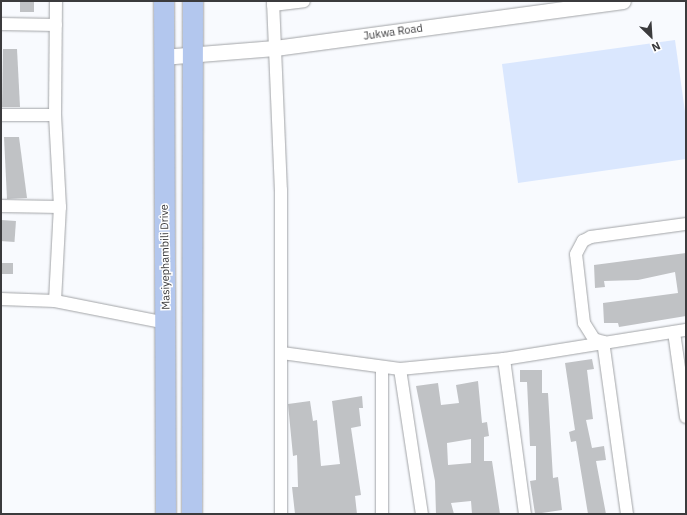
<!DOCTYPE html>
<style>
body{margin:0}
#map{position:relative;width:687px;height:515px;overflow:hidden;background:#f8fafe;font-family:"IBM Plex Sans",sans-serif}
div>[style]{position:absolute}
.green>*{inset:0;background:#dae7fe}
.building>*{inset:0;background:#c0c2c5;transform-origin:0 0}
.roads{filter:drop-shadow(0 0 1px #a2a4a7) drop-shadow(0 0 1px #a2a4a7)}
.minor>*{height:12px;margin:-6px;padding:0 6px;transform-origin:6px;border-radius:6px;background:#fff}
.tertiary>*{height:15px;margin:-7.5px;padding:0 7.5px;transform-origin:7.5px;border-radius:7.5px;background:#fff}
.primary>*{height:20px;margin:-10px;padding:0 10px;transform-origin:10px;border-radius:10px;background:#b3c7ee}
span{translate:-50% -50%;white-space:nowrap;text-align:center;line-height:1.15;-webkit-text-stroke:3px #fff;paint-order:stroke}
.street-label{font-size:11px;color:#3b3b3d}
.frame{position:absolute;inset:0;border:2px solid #3b3b3d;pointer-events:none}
.north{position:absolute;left:631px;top:16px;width:40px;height:40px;-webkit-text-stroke:3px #fff;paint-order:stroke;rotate:155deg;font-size:11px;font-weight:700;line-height:16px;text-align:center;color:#3b3b3d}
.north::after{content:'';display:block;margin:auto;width:14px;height:18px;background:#3b3b3d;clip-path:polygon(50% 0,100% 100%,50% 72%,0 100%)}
</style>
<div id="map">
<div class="green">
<i style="clip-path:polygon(675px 40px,686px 119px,686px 159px,518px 183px,502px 64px)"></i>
</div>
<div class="building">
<i style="left:20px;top:1px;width:14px;height:11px"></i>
<i style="clip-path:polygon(3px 49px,17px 49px,20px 107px,2px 107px)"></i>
<i style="clip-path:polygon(4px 137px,19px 137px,27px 198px,7px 199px)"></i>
<i style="left:1px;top:220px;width:15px;height:21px;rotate:4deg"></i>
<i style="clip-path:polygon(686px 253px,686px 316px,619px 327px,618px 323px,604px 323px,603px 303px,678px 293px,675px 272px,638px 280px,604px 281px,605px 287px,595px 288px,594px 265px)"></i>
<i style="left:1px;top:263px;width:12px;height:11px"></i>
<i style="clip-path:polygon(592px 359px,594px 369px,587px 370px,593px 419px,586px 420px,592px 448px,604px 446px,606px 460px,596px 461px,606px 514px,588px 514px,576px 441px,571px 442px,569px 432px,575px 430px,565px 363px)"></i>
<i style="clip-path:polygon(520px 370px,542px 370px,542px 393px,548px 393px,553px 478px,558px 477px,562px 510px,535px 514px,530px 481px,536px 480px,536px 446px,530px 446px,527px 382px,520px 382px)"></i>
<i style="clip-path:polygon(evenodd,478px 381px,482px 423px,487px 422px,489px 436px,484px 437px,484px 461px,492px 461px,500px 514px,472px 514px,471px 501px,451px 503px,454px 514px,436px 514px,435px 481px,416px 386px,438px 383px,441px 405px,459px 403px,456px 385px,478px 381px,471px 439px,471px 463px,448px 465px,447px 443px,471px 439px)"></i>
<i style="clip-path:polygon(362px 396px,363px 408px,359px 408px,361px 426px,351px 428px,361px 495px,355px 496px,357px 514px,295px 514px,292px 487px,298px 487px,297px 455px,293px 456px,288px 404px,310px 401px,313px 421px,317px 420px,321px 466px,340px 464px,332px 401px)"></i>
</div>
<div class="roads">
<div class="minor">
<i style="left:273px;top:1px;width:189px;rotate:87.6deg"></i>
<i style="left:281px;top:190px;width:324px;rotate:90deg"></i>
<i style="left:273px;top:5px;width:31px;rotate:-7deg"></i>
<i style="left:1px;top:24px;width:55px;rotate:1deg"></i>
<i style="left:1px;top:115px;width:54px"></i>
<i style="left:1px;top:206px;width:59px;rotate:1deg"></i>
<i style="left:1px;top:299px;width:54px;rotate:2.1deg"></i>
<i style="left:55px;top:301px;width:113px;rotate:11.2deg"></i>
<i style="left:55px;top:301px;width:94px;rotate:-87deg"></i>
<i style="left:60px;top:207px;width:92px;rotate:-93.1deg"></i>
<i style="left:55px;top:115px;width:114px;rotate:-89.5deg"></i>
<i style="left:674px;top:332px;width:86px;rotate:82deg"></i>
<i style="left:282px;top:353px;width:119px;rotate:7.7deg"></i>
<i style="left:400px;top:369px;width:104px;rotate:-5.5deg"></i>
<i style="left:504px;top:359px;width:184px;rotate:-9.1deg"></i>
<i style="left:504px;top:359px;width:156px;rotate:82.3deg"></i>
<i style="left:400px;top:369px;width:147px;rotate:81.4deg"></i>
<i style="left:382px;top:514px;width:145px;rotate:-90deg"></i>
<i style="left:627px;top:514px;width:174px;rotate:-97.9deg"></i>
<i style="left:603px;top:342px;width:9px;rotate:-162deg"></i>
<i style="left:594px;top:339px;width:19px;rotate:-122deg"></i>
<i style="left:584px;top:323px;width:69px;rotate:-96.6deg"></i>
<i style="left:576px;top:254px;width:15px;rotate:-62deg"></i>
<i style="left:583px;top:241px;width:9px;rotate:-27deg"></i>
<i style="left:591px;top:237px;width:96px;rotate:-7.8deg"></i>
</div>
<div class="tertiary">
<i style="left:162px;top:57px;width:113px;rotate:-4.6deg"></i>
<i style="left:275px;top:48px;width:351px;rotate:-7.7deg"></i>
</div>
<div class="primary">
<i style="left:164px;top:1px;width:513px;rotate:89.78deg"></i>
<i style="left:192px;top:514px;width:513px;rotate:-89.89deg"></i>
</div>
</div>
<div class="street-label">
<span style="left:393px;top:32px;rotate:-8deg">Jukwa Road</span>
<span style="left:165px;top:257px;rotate:-91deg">Masiyephambili Drive</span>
</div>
<div class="frame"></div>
<div class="north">N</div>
</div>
